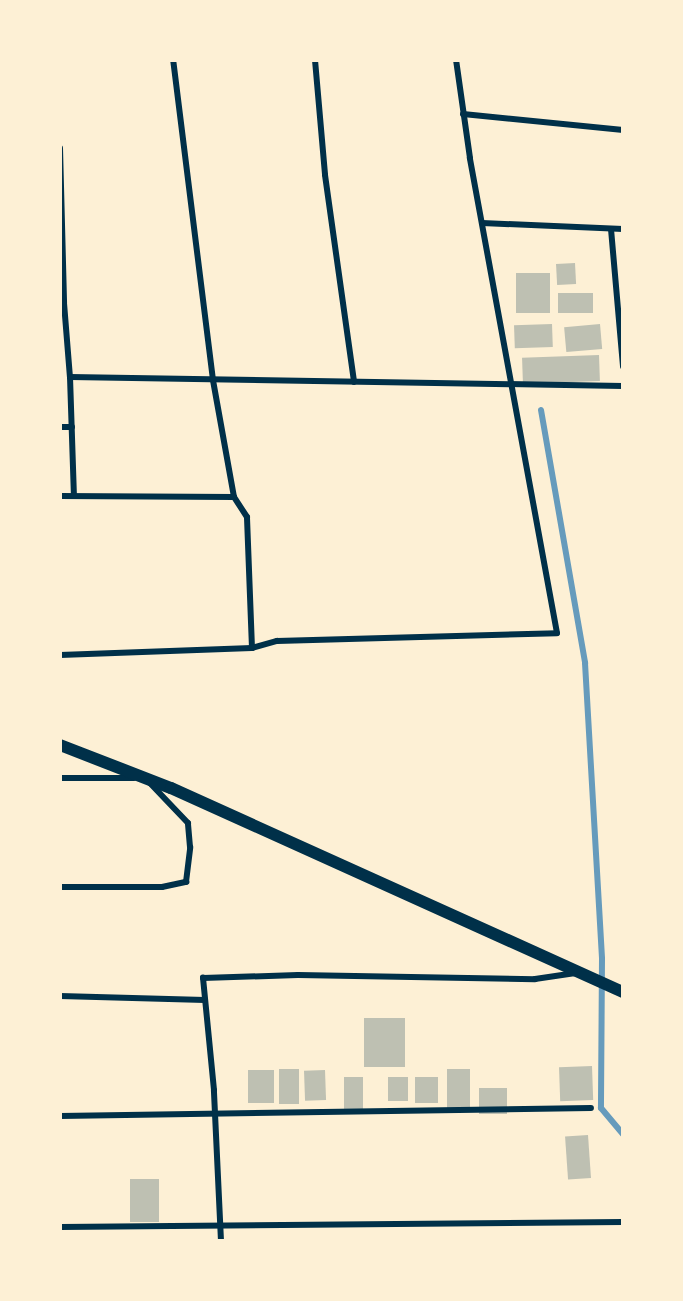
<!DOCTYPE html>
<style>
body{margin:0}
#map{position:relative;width:683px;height:1301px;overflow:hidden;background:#fdf0d5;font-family:"Sofia Sans Condensed",sans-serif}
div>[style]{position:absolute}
.stream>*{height:6px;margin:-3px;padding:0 3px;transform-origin:3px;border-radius:3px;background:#669bbc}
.building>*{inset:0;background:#bec0b2;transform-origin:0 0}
.minor>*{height:6px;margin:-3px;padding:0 3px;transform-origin:3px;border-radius:3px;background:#003049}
.secondary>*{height:12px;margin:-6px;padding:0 6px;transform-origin:6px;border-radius:6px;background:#003049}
span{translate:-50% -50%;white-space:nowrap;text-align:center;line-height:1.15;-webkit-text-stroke:4.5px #fdf0d5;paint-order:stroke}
.frame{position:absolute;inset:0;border:62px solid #fdf0d5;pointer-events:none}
</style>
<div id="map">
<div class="stream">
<i style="left:541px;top:410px;width:257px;rotate:80.1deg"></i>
<i style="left:585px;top:663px;width:296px;rotate:86.7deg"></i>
<i style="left:602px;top:959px;width:149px;rotate:90.4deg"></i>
<i style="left:601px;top:1108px;width:34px;rotate:50deg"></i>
</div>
<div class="building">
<i style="left:575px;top:263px;width:21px;height:19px;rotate:87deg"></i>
<i style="left:550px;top:273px;width:40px;height:34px;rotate:90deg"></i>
<i style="left:593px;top:293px;width:20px;height:35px;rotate:90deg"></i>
<i style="left:552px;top:324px;width:23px;height:38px;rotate:88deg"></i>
<i style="left:600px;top:324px;width:25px;height:36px;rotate:85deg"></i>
<i style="left:599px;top:355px;width:26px;height:77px;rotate:88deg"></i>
<i style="left:364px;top:1018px;width:41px;height:49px"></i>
<i style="left:592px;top:1066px;width:34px;height:33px;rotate:88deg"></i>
<i style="left:279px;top:1069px;width:20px;height:35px"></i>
<i style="left:447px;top:1069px;width:23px;height:39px"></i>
<i style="left:248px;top:1070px;width:26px;height:33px"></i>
<i style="left:325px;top:1070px;width:30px;height:21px;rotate:88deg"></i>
<i style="left:344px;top:1077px;width:19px;height:34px"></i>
<i style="left:388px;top:1077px;width:20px;height:24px"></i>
<i style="left:415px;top:1077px;width:23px;height:26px"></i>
<i style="left:479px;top:1088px;width:28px;height:26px"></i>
<i style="left:588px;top:1135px;width:43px;height:23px;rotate:86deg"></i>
<i style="left:130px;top:1179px;width:29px;height:43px"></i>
</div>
<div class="minor">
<i style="left:315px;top:60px;width:115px;rotate:85deg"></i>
<i style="left:325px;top:175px;width:209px;rotate:82deg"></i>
<i style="left:463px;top:114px;width:161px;rotate:5.7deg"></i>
<i style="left:60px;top:148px;width:155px;rotate:88.5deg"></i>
<i style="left:482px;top:223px;width:141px;rotate:2.4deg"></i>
<i style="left:611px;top:229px;width:138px;rotate:85deg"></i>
<i style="left:60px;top:303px;width:4px"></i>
<i style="left:64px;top:303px;width:74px;rotate:85.4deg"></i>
<i style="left:70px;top:377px;width:119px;rotate:88.1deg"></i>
<i style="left:70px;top:377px;width:553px;rotate:0.93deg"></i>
<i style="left:60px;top:427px;width:12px"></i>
<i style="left:60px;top:496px;width:174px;rotate:0.3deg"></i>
<i style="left:234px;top:497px;width:119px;rotate:-100.2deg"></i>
<i style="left:213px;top:380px;width:322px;rotate:-97.1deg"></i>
<i style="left:252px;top:648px;width:26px;rotate:-16deg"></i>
<i style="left:277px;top:641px;width:280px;rotate:-1.6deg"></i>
<i style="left:557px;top:633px;width:483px;rotate:-100.4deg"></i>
<i style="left:470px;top:158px;width:99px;rotate:-98.1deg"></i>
<i style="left:60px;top:655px;width:192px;rotate:-2.1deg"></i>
<i style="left:252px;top:648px;width:131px;rotate:-92.2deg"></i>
<i style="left:247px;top:517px;width:24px;rotate:-123deg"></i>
<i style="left:60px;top:778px;width:74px"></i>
<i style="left:60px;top:887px;width:102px"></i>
<i style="left:162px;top:887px;width:25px;rotate:-12deg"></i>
<i style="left:186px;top:882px;width:35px;rotate:-83deg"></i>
<i style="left:190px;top:847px;width:24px;rotate:-95deg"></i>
<i style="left:188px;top:823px;width:57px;rotate:-133.6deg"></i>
<i style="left:60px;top:996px;width:145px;rotate:1.6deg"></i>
<i style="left:60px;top:1116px;width:531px;rotate:-0.86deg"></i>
<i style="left:60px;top:1227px;width:563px;rotate:-0.51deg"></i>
<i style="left:221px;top:1241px;width:151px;rotate:-92.7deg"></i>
<i style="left:214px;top:1090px;width:113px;rotate:-95.6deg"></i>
<i style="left:203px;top:978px;width:95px;rotate:-1.8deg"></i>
<i style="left:298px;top:975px;width:237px;rotate:1deg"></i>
<i style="left:535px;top:979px;width:41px;rotate:-8.3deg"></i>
</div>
<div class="secondary">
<i style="left:60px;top:745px;width:119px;rotate:21.2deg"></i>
<i style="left:171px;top:788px;width:496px;rotate:24.3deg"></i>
</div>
<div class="frame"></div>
</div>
